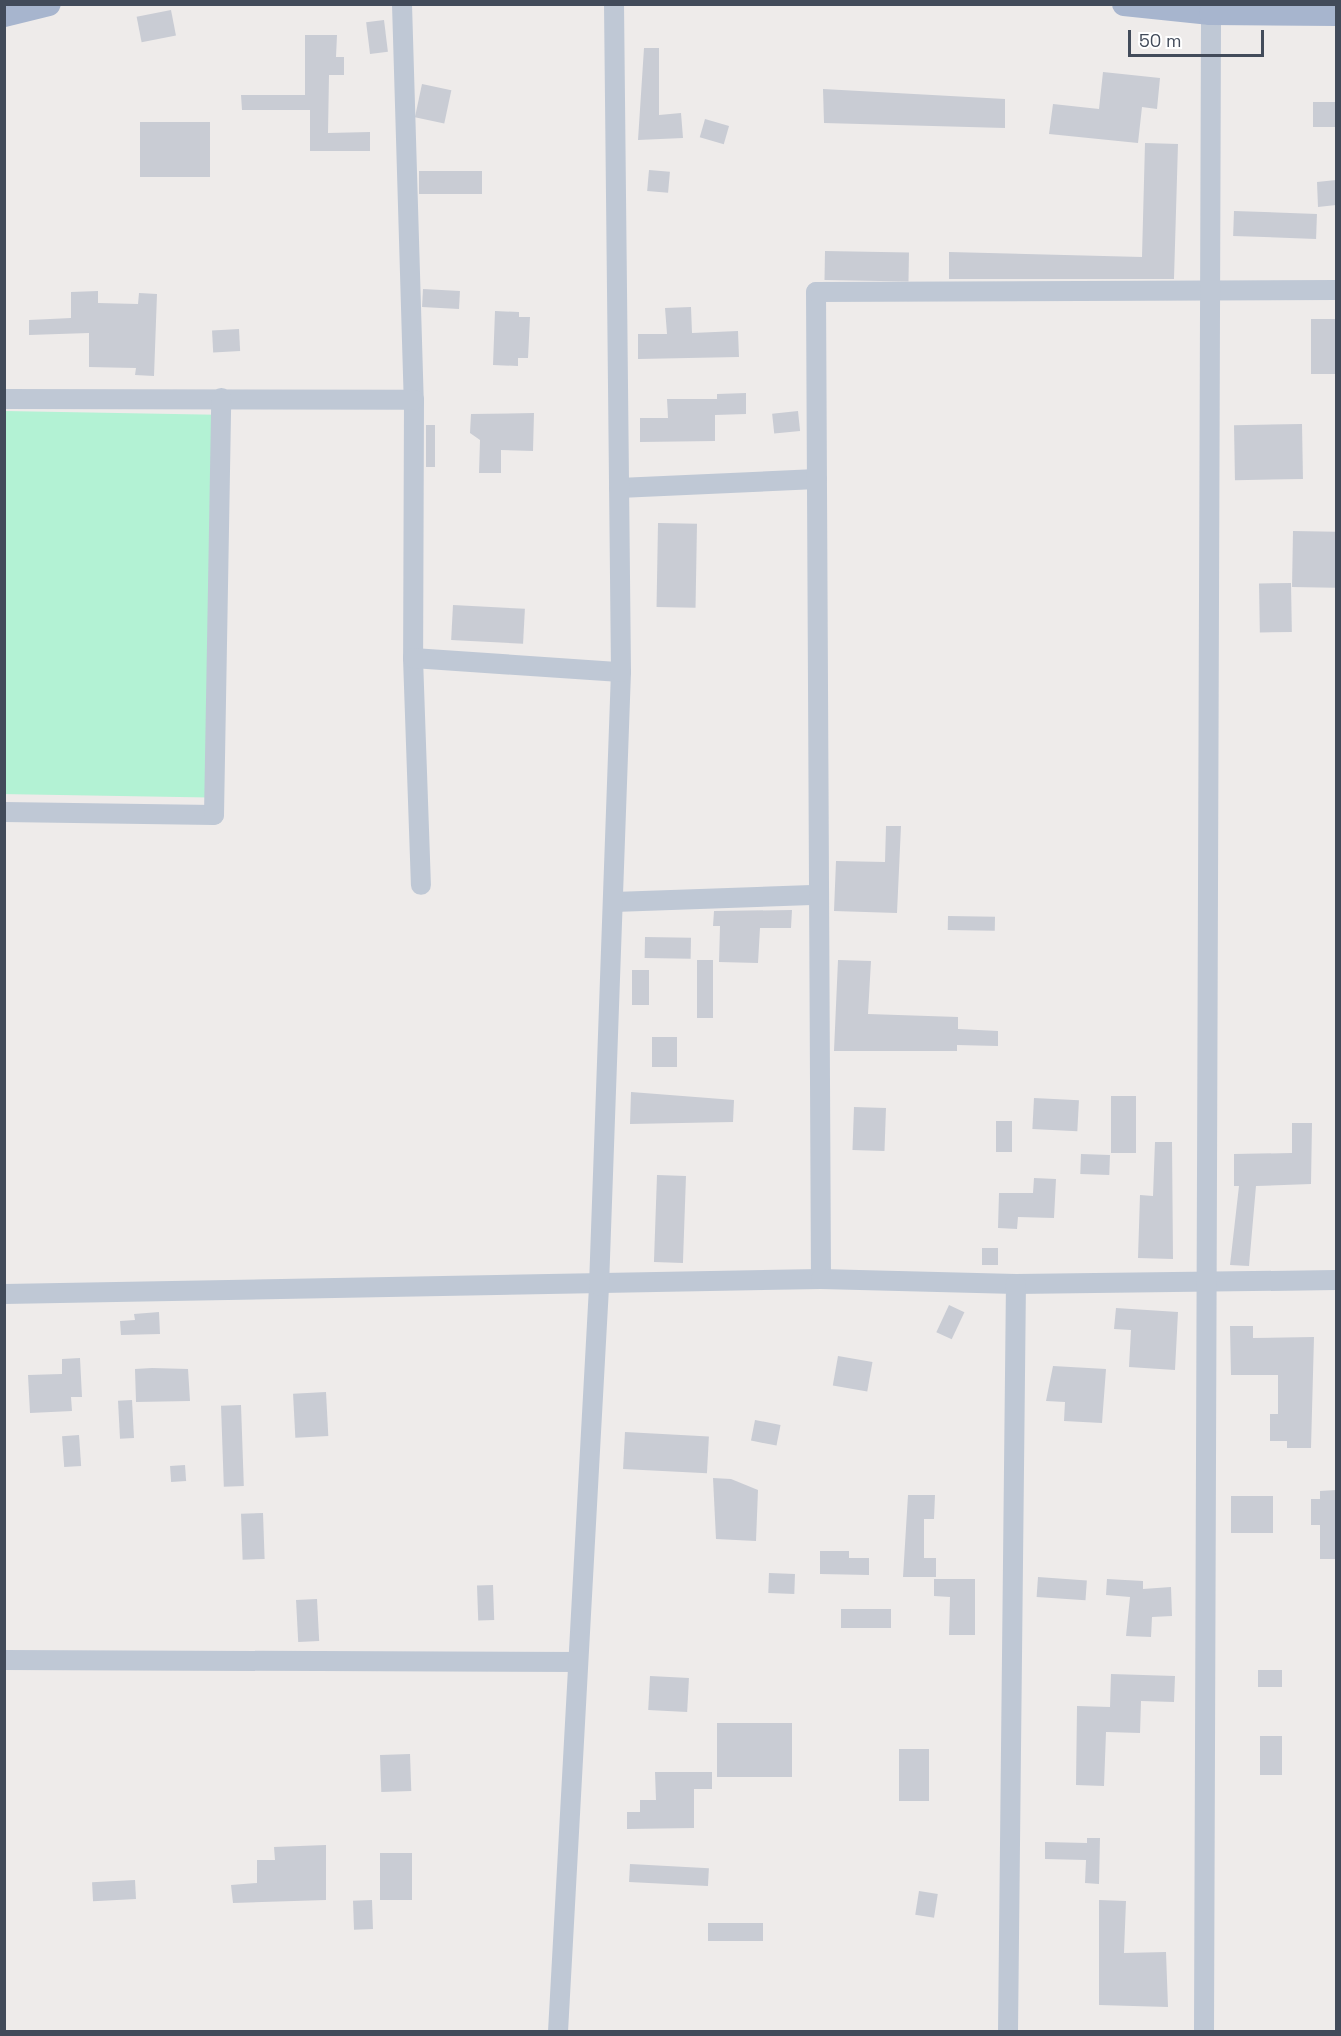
<!DOCTYPE html>
<style>
body{margin:0}
#map{position:relative;width:1341px;height:2036px;overflow:hidden;background:#eeebea;font-family:"Space Grotesk",sans-serif}
div>[style]{position:absolute}
.green>*{inset:0;background:#b3f2d4;transform-origin:0 0}
.building>*{inset:0;background:#c9ccd4;transform-origin:0 0}
.minor>*{height:20px;margin:-10px;padding:0 10px;transform-origin:10px;border-radius:10px;background:#bfc8d5}
.major>*{height:24px;margin:-12px;padding:0 12px;transform-origin:12px;border-radius:12px;background:#a7b5ce}
span{translate:-50% -50%;white-space:nowrap;text-align:center;line-height:1.15;-webkit-text-stroke:4.5px #fff;paint-order:stroke}
.frame{position:absolute;inset:0;border:6px solid #424b5a;pointer-events:none}
.scale{position:absolute;left:1128px;top:30px;width:136px;height:27px;box-sizing:border-box;border:3px solid #424b5a;border-top:0;padding-left:8px;font-size:18px;line-height:21px;white-space:nowrap;color:#424b5a;-webkit-text-stroke:4px #fff;paint-order:stroke}
</style>
<div id="map">
<div class="green">
<i style="left:5px;top:411px;width:211px;height:383px;rotate:1deg"></i>
</div>
<div class="building">
<i style="left:171px;top:10px;width:26px;height:35px;rotate:79deg"></i>
<i style="left:384px;top:20px;width:32px;height:18px;rotate:83deg"></i>
<i style="clip-path:polygon(305px 35px,337px 35px,336px 57px,344px 57px,344px 75px,329px 75px,328px 133px,370px 132px,370px 151px,310px 151px,310px 110px,242px 110px,241px 95px,305px 95px)"></i>
<i style="clip-path:polygon(644px 48px,659px 48px,659px 115px,681px 113px,683px 138px,638px 140px)"></i>
<i style="clip-path:polygon(1103px 72px,1160px 78px,1157px 109px,1142px 107px,1138px 143px,1049px 134px,1053px 104px,1099px 109px)"></i>
<i style="left:422px;top:84px;width:30px;height:34px;rotate:12deg"></i>
<i style="clip-path:polygon(823px 89px,1005px 99px,1005px 128px,824px 123px)"></i>
<i style="left:1336px;top:102px;width:25px;height:23px;rotate:90deg"></i>
<i style="left:705px;top:119px;width:25px;height:19px;rotate:16deg"></i>
<i style="left:140px;top:122px;width:70px;height:55px"></i>
<i style="clip-path:polygon(1145px 143px,1178px 144px,1174px 279px,949px 279px,949px 252px,1142px 257px)"></i>
<i style="left:649px;top:170px;width:21px;height:21px;rotate:5deg"></i>
<i style="left:419px;top:171px;width:63px;height:23px"></i>
<i style="clip-path:polygon(1336px 180px,1336px 205px,1318px 207px,1317px 182px)"></i>
<i style="left:1234px;top:211px;width:83px;height:25px;rotate:2deg"></i>
<i style="left:825px;top:251px;width:84px;height:29px;rotate:1deg"></i>
<i style="left:423px;top:289px;width:37px;height:18px;rotate:3deg"></i>
<i style="clip-path:polygon(98px 291px,98px 303px,138px 304px,139px 293px,157px 294px,154px 376px,135px 375px,136px 368px,89px 367px,89px 333px,29px 335px,29px 320px,71px 318px,71px 292px)"></i>
<i style="clip-path:polygon(691px 307px,692px 333px,738px 331px,739px 357px,638px 359px,638px 334px,667px 334px,665px 308px)"></i>
<i style="clip-path:polygon(495px 311px,519px 312px,519px 317px,530px 317px,528px 358px,518px 358px,518px 366px,493px 365px)"></i>
<i style="left:1311px;top:319px;width:25px;height:55px"></i>
<i style="left:239px;top:329px;width:22px;height:27px;rotate:87deg"></i>
<i style="clip-path:polygon(746px 393px,746px 414px,715px 415px,715px 441px,640px 442px,640px 418px,668px 418px,667px 399px,717px 399px,717px 394px)"></i>
<i style="left:798px;top:411px;width:20px;height:26px;rotate:84deg"></i>
<i style="clip-path:polygon(534px 413px,533px 451px,501px 450px,501px 473px,479px 473px,480px 440px,470px 433px,471px 414px)"></i>
<i style="left:1302px;top:424px;width:55px;height:68px;rotate:89deg"></i>
<i style="left:426px;top:425px;width:9px;height:42px"></i>
<i style="left:658px;top:523px;width:39px;height:84px;rotate:1deg"></i>
<i style="left:1293px;top:531px;width:43px;height:56px;rotate:1deg"></i>
<i style="left:1291px;top:583px;width:49px;height:32px;rotate:89deg"></i>
<i style="left:453px;top:605px;width:72px;height:35px;rotate:3deg"></i>
<i style="clip-path:polygon(886px 826px,901px 826px,897px 913px,834px 911px,836px 861px,885px 862px)"></i>
<i style="clip-path:polygon(792px 910px,791px 928px,760px 928px,758px 963px,719px 962px,720px 926px,713px 926px,714px 911px)"></i>
<i style="left:948px;top:916px;width:47px;height:14px;rotate:1deg"></i>
<i style="left:645px;top:937px;width:46px;height:21px;rotate:1deg"></i>
<i style="left:697px;top:960px;width:16px;height:58px"></i>
<i style="clip-path:polygon(838px 960px,871px 961px,868px 1014px,958px 1017px,958px 1029px,998px 1031px,998px 1046px,957px 1045px,957px 1051px,834px 1051px)"></i>
<i style="left:632px;top:970px;width:17px;height:35px"></i>
<i style="left:652px;top:1037px;width:25px;height:30px"></i>
<i style="clip-path:polygon(631px 1092px,734px 1100px,733px 1122px,630px 1124px)"></i>
<i style="left:1111px;top:1096px;width:25px;height:57px"></i>
<i style="left:1034px;top:1098px;width:45px;height:31px;rotate:3deg"></i>
<i style="left:854px;top:1107px;width:32px;height:43px;rotate:2deg"></i>
<i style="left:996px;top:1121px;width:16px;height:31px"></i>
<i style="clip-path:polygon(1292px 1123px,1312px 1123px,1311px 1184px,1256px 1186px,1249px 1266px,1230px 1265px,1239px 1186px,1234px 1186px,1234px 1154px,1292px 1153px)"></i>
<i style="clip-path:polygon(1155px 1142px,1172px 1142px,1173px 1259px,1138px 1258px,1140px 1195px,1153px 1196px)"></i>
<i style="left:1081px;top:1154px;width:29px;height:20px;rotate:2deg"></i>
<i style="left:657px;top:1175px;width:29px;height:87px;rotate:2deg"></i>
<i style="clip-path:polygon(1034px 1178px,1056px 1179px,1054px 1218px,1018px 1217px,1017px 1229px,998px 1228px,999px 1193px,1033px 1193px)"></i>
<i style="left:982px;top:1248px;width:16px;height:17px"></i>
<i style="left:949px;top:1305px;width:17px;height:30px;rotate:25deg"></i>
<i style="clip-path:polygon(1116px 1308px,1178px 1312px,1175px 1370px,1129px 1367px,1131px 1330px,1114px 1329px)"></i>
<i style="clip-path:polygon(159px 1312px,160px 1334px,121px 1335px,120px 1321px,135px 1320px,134px 1314px)"></i>
<i style="clip-path:polygon(1230px 1326px,1253px 1326px,1253px 1338px,1314px 1337px,1311px 1448px,1287px 1448px,1287px 1441px,1270px 1441px,1270px 1414px,1278px 1414px,1278px 1375px,1231px 1375px)"></i>
<i style="left:838px;top:1356px;width:35px;height:30px;rotate:10deg"></i>
<i style="clip-path:polygon(80px 1358px,82px 1397px,71px 1397px,72px 1411px,30px 1413px,28px 1375px,62px 1374px,62px 1359px)"></i>
<i style="clip-path:polygon(1053px 1366px,1106px 1369px,1102px 1423px,1064px 1421px,1065px 1402px,1046px 1401px)"></i>
<i style="clip-path:polygon(152px 1368px,188px 1369px,190px 1401px,136px 1402px,135px 1369px)"></i>
<i style="left:326px;top:1392px;width:44px;height:33px;rotate:87deg"></i>
<i style="left:132px;top:1400px;width:38px;height:14px;rotate:87deg"></i>
<i style="left:241px;top:1405px;width:81px;height:20px;rotate:88deg"></i>
<i style="left:755px;top:1420px;width:26px;height:21px;rotate:11deg"></i>
<i style="left:625px;top:1432px;width:84px;height:37px;rotate:3deg"></i>
<i style="left:79px;top:1435px;width:31px;height:17px;rotate:86deg"></i>
<i style="left:185px;top:1465px;width:16px;height:15px;rotate:86deg"></i>
<i style="clip-path:polygon(713px 1478px,731px 1479px,758px 1490px,756px 1541px,716px 1539px)"></i>
<i style="clip-path:polygon(1336px 1490px,1336px 1559px,1320px 1559px,1320px 1525px,1311px 1525px,1311px 1499px,1320px 1499px,1320px 1491px)"></i>
<i style="clip-path:polygon(908px 1495px,935px 1495px,934px 1519px,924px 1519px,924px 1558px,936px 1558px,936px 1577px,903px 1577px)"></i>
<i style="left:1273px;top:1496px;width:37px;height:42px;rotate:90deg"></i>
<i style="left:263px;top:1513px;width:46px;height:22px;rotate:88deg"></i>
<i style="clip-path:polygon(820px 1551px,849px 1551px,849px 1558px,869px 1558px,869px 1575px,820px 1574px)"></i>
<i style="left:769px;top:1573px;width:26px;height:20px;rotate:2deg"></i>
<i style="left:1038px;top:1577px;width:49px;height:20px;rotate:4deg"></i>
<i style="clip-path:polygon(934px 1579px,975px 1579px,975px 1635px,949px 1635px,950px 1597px,934px 1596px)"></i>
<i style="clip-path:polygon(1107px 1579px,1143px 1581px,1143px 1589px,1171px 1587px,1172px 1616px,1152px 1617px,1151px 1637px,1126px 1636px,1130px 1597px,1106px 1595px)"></i>
<i style="left:493px;top:1585px;width:35px;height:16px;rotate:88deg"></i>
<i style="left:317px;top:1599px;width:42px;height:21px;rotate:87deg"></i>
<i style="left:891px;top:1609px;width:19px;height:50px;rotate:90deg"></i>
<i style="left:1258px;top:1670px;width:24px;height:17px"></i>
<i style="clip-path:polygon(1111px 1674px,1175px 1676px,1174px 1702px,1141px 1701px,1140px 1733px,1106px 1732px,1104px 1786px,1076px 1785px,1077px 1706px,1110px 1707px)"></i>
<i style="left:650px;top:1676px;width:39px;height:34px;rotate:3deg"></i>
<i style="left:792px;top:1723px;width:54px;height:75px;rotate:90deg"></i>
<i style="left:1260px;top:1736px;width:22px;height:39px"></i>
<i style="left:899px;top:1749px;width:30px;height:52px"></i>
<i style="left:410px;top:1754px;width:37px;height:30px;rotate:88deg"></i>
<i style="clip-path:polygon(655px 1772px,712px 1772px,712px 1789px,694px 1789px,694px 1828px,627px 1829px,627px 1812px,640px 1812px,640px 1800px,656px 1800px)"></i>
<i style="clip-path:polygon(1087px 1838px,1100px 1838px,1099px 1884px,1085px 1883px,1086px 1860px,1045px 1859px,1045px 1842px,1087px 1843px)"></i>
<i style="clip-path:polygon(326px 1845px,326px 1900px,233px 1903px,231px 1885px,257px 1883px,257px 1860px,275px 1860px,274px 1847px)"></i>
<i style="left:380px;top:1853px;width:32px;height:47px"></i>
<i style="left:630px;top:1864px;width:79px;height:18px;rotate:3deg"></i>
<i style="left:135px;top:1880px;width:19px;height:43px;rotate:87deg"></i>
<i style="left:919px;top:1891px;width:19px;height:24px;rotate:9deg"></i>
<i style="left:372px;top:1900px;width:29px;height:19px;rotate:88deg"></i>
<i style="clip-path:polygon(1099px 1900px,1126px 1901px,1124px 1953px,1166px 1952px,1168px 2007px,1099px 2005px)"></i>
<i style="left:708px;top:1923px;width:55px;height:18px"></i>
</div>
<div class="minor">
<i style="left:402px;top:4px;width:396px;rotate:88.3deg"></i>
<i style="left:414px;top:400px;width:258px;rotate:90.2deg"></i>
<i style="left:413px;top:658px;width:227px;rotate:88deg"></i>
<i style="left:4px;top:399px;width:410px;rotate:0.1deg"></i>
<i style="left:619px;top:488px;width:198px;rotate:-2.6deg"></i>
<i style="left:413px;top:658px;width:208px;rotate:3.9deg"></i>
<i style="left:4px;top:812px;width:210px;rotate:0.8deg"></i>
<i style="left:214px;top:815px;width:417px;rotate:-89deg"></i>
<i style="left:614px;top:902px;width:205px;rotate:-2deg"></i>
<i style="left:821px;top:1279px;width:987px;rotate:-90.29deg"></i>
<i style="left:816px;top:292px;width:520px;rotate:-0.22deg"></i>
<i style="left:4px;top:1294px;width:817px;rotate:-1.05deg"></i>
<i style="left:821px;top:1279px;width:195px;rotate:1.5deg"></i>
<i style="left:1016px;top:1284px;width:320px;rotate:-0.7deg"></i>
<i style="left:4px;top:1660px;width:574px;rotate:0.2deg"></i>
<i style="left:558px;top:2032px;width:747px;rotate:-86.85deg"></i>
<i style="left:599px;top:1286px;width:614px;rotate:-87.95deg"></i>
<i style="left:621px;top:672px;width:668px;rotate:-90.6deg"></i>
<i style="left:1008px;top:2032px;width:748px;rotate:-89.39deg"></i>
<i style="left:1204px;top:2032px;width:2028px;rotate:-89.8deg"></i>
</div>
<div class="major">
<i style="left:1124px;top:4px;width:87px;rotate:5.9deg"></i>
<i style="left:1211px;top:13px;width:125px;rotate:0.5deg"></i>
<i style="left:4px;top:15px;width:46px;rotate:-13.7deg"></i>
</div>
<div class="frame"></div>
<div class="scale">50 m</div>
</div>
